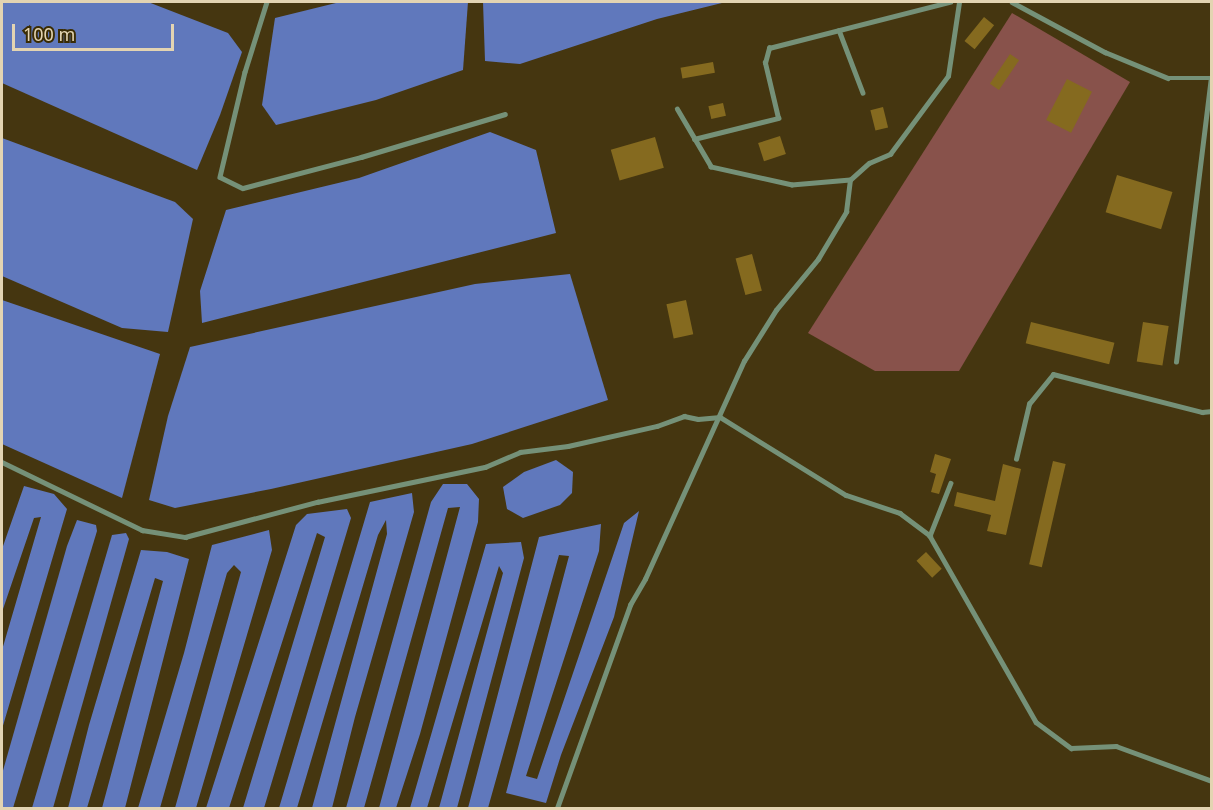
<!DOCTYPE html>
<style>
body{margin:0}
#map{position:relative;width:1213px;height:810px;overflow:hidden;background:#453610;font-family:"Noto Sans",sans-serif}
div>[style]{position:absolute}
.green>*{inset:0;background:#88524b}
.water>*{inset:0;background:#6078bc}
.building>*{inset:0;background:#856a1f;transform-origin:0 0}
.lane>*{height:4.5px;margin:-2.25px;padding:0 2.25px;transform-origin:2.25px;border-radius:2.25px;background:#759178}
span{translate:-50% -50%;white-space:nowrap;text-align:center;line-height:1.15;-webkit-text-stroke:4.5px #3a2c04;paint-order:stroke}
.frame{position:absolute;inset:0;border:3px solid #e3d4b2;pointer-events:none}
.scale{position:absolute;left:12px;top:24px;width:162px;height:27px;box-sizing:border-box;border:3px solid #e3d4b2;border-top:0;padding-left:8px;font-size:18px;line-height:21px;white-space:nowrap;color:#e3d4b2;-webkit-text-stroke:4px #3a2c04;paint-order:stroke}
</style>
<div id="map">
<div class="green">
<i style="clip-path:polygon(1012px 13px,1130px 82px,959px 371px,875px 371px,808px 333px)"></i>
</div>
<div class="water">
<i style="clip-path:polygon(2px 2px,148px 2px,228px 33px,242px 52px,220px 115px,197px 170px,2px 83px)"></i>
<i style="clip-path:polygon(340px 2px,468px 2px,463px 70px,376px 100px,276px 125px,262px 105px,275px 18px)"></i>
<i style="clip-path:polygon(483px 2px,726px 2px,657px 19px,520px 64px,485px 61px)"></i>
<i style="clip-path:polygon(490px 132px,536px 150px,556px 233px,202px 323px,200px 291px,226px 210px,359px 178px)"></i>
<i style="clip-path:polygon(2px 138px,175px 202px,193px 219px,168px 332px,122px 328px,2px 276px)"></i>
<i style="clip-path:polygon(570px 274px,608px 400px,472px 444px,271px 489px,175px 508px,149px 500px,168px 416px,190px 347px,475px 284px)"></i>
<i style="clip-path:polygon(2px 300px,160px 354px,122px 498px,2px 444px)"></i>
<i style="clip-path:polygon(556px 460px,573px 472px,572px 493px,560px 505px,523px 518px,507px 509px,503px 487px,524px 472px)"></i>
<i style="clip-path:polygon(443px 484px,467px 484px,479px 499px,478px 522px,420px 734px,396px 808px,379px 808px,460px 507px,448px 508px,364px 808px,346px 808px,431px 502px)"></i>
<i style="clip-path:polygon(24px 486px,54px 494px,67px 509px,2px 729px,2px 650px,41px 517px,34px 518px,2px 612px,2px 549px)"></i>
<i style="clip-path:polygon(412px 493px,414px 512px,355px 717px,332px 808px,312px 808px,387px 534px,386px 520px,378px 535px,297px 808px,279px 808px,370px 502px)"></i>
<i style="clip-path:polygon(347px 509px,351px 518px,264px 808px,243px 808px,325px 537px,317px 533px,229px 808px,206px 808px,296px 525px,307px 514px)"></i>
<i style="clip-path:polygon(639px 511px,614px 617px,561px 755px,546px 803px,506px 793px,569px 556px,559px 555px,488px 808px,468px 808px,539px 537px,601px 524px,599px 551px,526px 776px,537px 779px,624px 523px)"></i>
<i style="clip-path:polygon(77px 520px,96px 525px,97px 531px,13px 808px,2px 808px,2px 774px,67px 546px)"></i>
<i style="clip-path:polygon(269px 530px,272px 550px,196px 808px,175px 808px,241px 572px,234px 565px,227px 573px,160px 808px,138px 808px,184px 653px,212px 545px)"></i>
<i style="clip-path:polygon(126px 533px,129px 539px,53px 808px,32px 808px,112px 535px)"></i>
<i style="clip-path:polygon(521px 542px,524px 558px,457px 808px,439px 808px,503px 573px,499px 566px,427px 808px,410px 808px,486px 544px)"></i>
<i style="clip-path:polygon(141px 550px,167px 552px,189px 559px,125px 808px,102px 808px,163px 581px,155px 578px,87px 808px,68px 808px,89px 725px)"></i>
</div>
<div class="building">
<i style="left:984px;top:17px;width:13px;height:31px;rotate:39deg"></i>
<i style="left:1010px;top:54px;width:11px;height:36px;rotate:34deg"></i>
<i style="left:713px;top:62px;width:11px;height:33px;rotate:80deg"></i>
<i style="left:1067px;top:79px;width:28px;height:46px;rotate:27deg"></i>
<i style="left:723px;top:103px;width:13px;height:15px;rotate:77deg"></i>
<i style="left:883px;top:107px;width:21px;height:13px;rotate:76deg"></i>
<i style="left:780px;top:136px;width:19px;height:23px;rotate:72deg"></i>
<i style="left:655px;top:137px;width:32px;height:46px;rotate:74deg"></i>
<i style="left:1117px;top:175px;width:58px;height:39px;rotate:17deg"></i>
<i style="left:752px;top:254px;width:38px;height:17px;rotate:75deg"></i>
<i style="left:686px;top:300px;width:35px;height:20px;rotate:78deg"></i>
<i style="left:1031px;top:322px;width:86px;height:22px;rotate:14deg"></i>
<i style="left:1143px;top:322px;width:26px;height:40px;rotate:9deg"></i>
<i style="clip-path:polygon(935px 454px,951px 459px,939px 494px,931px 492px,936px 474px,930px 472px)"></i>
<i style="left:1053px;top:461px;width:13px;height:106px;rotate:13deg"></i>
<i style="clip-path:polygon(1003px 464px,1021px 469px,1006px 535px,987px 531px,991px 515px,954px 506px,957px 492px,995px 501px)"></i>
<i style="left:926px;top:552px;width:23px;height:13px;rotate:47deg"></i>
</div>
<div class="lane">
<i style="left:267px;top:2px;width:73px;rotate:107.4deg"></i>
<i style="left:245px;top:72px;width:108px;rotate:103.4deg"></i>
<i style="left:220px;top:177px;width:25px;rotate:26deg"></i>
<i style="left:243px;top:188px;width:122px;rotate:-14.7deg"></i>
<i style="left:361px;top:157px;width:150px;rotate:-16.6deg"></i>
<i style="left:1012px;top:2px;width:106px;rotate:28.3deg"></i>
<i style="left:1105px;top:52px;width:68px;rotate:22.4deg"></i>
<i style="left:1168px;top:78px;width:44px"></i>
<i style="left:839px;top:30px;width:67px;rotate:69.1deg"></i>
<i style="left:694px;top:139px;width:87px;rotate:-14deg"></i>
<i style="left:778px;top:118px;width:57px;rotate:-103.3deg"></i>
<i style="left:765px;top:63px;width:16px;rotate:-75deg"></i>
<i style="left:769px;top:48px;width:187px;rotate:-14.3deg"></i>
<i style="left:850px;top:180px;width:25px;rotate:-42deg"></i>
<i style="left:869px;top:163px;width:23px;rotate:-23deg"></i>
<i style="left:890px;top:154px;width:97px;rotate:-53.4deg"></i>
<i style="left:948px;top:76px;width:75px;rotate:-81.5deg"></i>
<i style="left:1176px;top:362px;width:286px;rotate:-83deg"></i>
<i style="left:1016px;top:459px;width:57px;rotate:-76.7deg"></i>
<i style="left:1029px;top:404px;width:38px;rotate:-51deg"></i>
<i style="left:1053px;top:374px;width:154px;rotate:14.3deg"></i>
<i style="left:1202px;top:412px;width:10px;rotate:-6deg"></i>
<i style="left:2px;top:462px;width:156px;rotate:25.9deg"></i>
<i style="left:142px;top:530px;width:44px;rotate:9.2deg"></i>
<i style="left:185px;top:537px;width:137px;rotate:-14.9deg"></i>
<i style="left:317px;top:502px;width:172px;rotate:-11.8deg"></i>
<i style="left:485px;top:467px;width:38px;rotate:-23deg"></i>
<i style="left:520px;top:452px;width:48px;rotate:-7.1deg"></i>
<i style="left:568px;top:446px;width:91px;rotate:-12.7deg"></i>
<i style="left:657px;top:426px;width:29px;rotate:-20deg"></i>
<i style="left:684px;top:416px;width:14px;rotate:12deg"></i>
<i style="left:698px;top:419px;width:22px;rotate:-5deg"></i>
<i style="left:720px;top:417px;width:148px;rotate:31.8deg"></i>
<i style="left:846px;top:495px;width:57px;rotate:18.4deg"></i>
<i style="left:900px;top:513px;width:38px;rotate:37deg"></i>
<i style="left:951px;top:483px;width:57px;rotate:111.6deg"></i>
<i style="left:930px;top:536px;width:214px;rotate:60.3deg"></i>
<i style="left:1036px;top:722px;width:44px;rotate:36.6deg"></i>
<i style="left:1071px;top:748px;width:45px;rotate:-2.5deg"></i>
<i style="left:1116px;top:746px;width:102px;rotate:20deg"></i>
<i style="left:557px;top:808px;width:216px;rotate:-70.2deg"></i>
<i style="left:630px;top:605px;width:30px;rotate:-60deg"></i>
<i style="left:645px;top:579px;width:239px;rotate:-65.6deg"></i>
<i style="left:744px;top:361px;width:60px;rotate:-57.9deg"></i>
<i style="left:776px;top:310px;width:66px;rotate:-50.5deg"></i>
<i style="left:818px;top:259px;width:55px;rotate:-59.2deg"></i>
<i style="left:846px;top:212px;width:32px;rotate:-83deg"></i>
<i style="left:850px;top:180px;width:58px;rotate:175.1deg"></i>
<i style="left:792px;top:185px;width:83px;rotate:-167.5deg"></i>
<i style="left:711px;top:167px;width:67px;rotate:-120.4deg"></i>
</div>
<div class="frame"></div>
<div class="scale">100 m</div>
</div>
